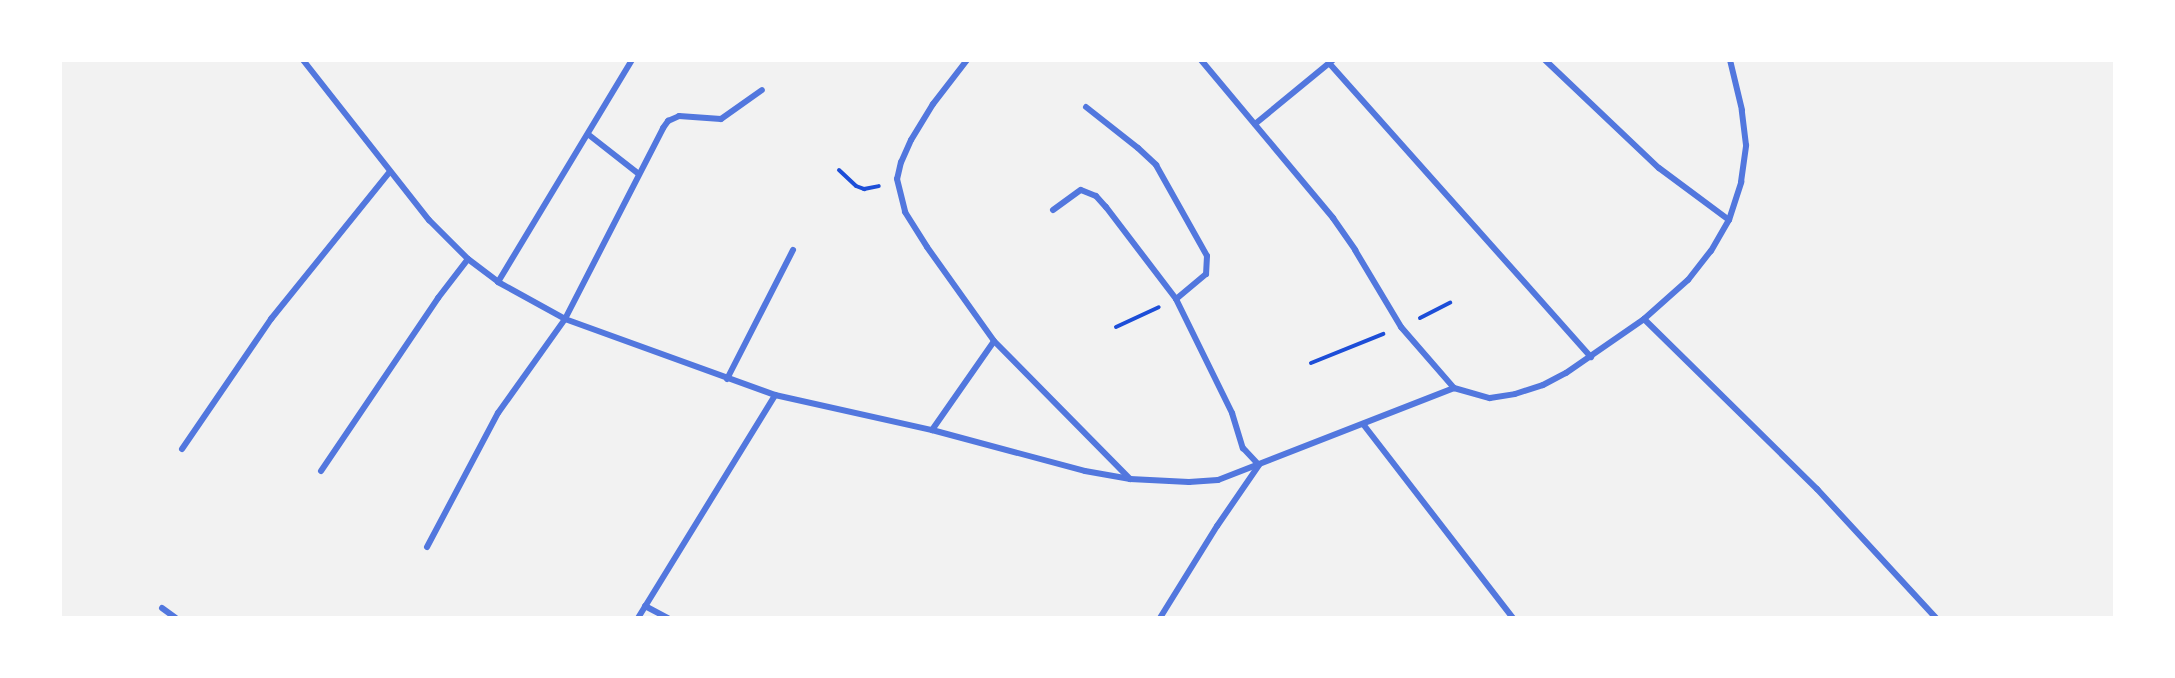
<!DOCTYPE html>
<style>
body{margin:0}
#map{position:relative;width:2175px;height:678px;overflow:hidden;background:#f2f2f2;font-family:"Fira Sans",sans-serif}
div>[style]{position:absolute}
.path>*{height:4px;margin:-2px;padding:0 2px;transform-origin:2px;border-radius:2px;background:#1d4ed8}
.minor>*{height:6px;margin:-3px;padding:0 3px;transform-origin:3px;border-radius:3px;background:#5277de}
span{translate:-50% -50%;white-space:nowrap;text-align:center;line-height:1.15;-webkit-text-stroke:6px #fff;paint-order:stroke}
.frame{position:absolute;inset:0;border:62px solid #fff;pointer-events:none}
</style>
<div id="map">
<div class="path">
<i style="left:839px;top:170px;width:23px;rotate:43deg"></i>
<i style="left:856px;top:186px;width:9px;rotate:21deg"></i>
<i style="left:864px;top:189px;width:15px;rotate:-11deg"></i>
<i style="left:1420px;top:318px;width:34px;rotate:-27deg"></i>
<i style="left:1116px;top:327px;width:47px;rotate:-24.9deg"></i>
<i style="left:1311px;top:363px;width:78px;rotate:-21.9deg"></i>
</div>
<div class="minor">
<i style="left:303px;top:60px;width:204px;rotate:51.8deg"></i>
<i style="left:429px;top:220px;width:55px;rotate:45deg"></i>
<i style="left:468px;top:259px;width:38px;rotate:37deg"></i>
<i style="left:498px;top:282px;width:77px;rotate:28.9deg"></i>
<i style="left:565px;top:319px;width:223px;rotate:19.9deg"></i>
<i style="left:775px;top:395px;width:161px;rotate:12.6deg"></i>
<i style="left:932px;top:430px;width:158px;rotate:15deg"></i>
<i style="left:1085px;top:471px;width:46px;rotate:10.1deg"></i>
<i style="left:1130px;top:479px;width:59px;rotate:2.9deg"></i>
<i style="left:1189px;top:482px;width:29px;rotate:-4deg"></i>
<i style="left:1218px;top:480px;width:253px;rotate:-21.3deg"></i>
<i style="left:967px;top:60px;width:56px;rotate:127.7deg"></i>
<i style="left:933px;top:104px;width:42px;rotate:121.4deg"></i>
<i style="left:911px;top:140px;width:24px;rotate:114deg"></i>
<i style="left:901px;top:162px;width:17px;rotate:103deg"></i>
<i style="left:897px;top:179px;width:34px;rotate:76deg"></i>
<i style="left:905px;top:212px;width:41px;rotate:57.8deg"></i>
<i style="left:927px;top:247px;width:115px;rotate:54.5deg"></i>
<i style="left:994px;top:341px;width:194px;rotate:45.4deg"></i>
<i style="left:1201px;top:60px;width:206px;rotate:50.1deg"></i>
<i style="left:1333px;top:218px;width:39px;rotate:55deg"></i>
<i style="left:1355px;top:250px;width:90px;rotate:59.1deg"></i>
<i style="left:1401px;top:327px;width:81px;rotate:49deg"></i>
<i style="left:1545px;top:60px;width:157px;rotate:43.5deg"></i>
<i style="left:1659px;top:168px;width:87px;rotate:36.6deg"></i>
<i style="left:1329px;top:63px;width:394px;rotate:48.3deg"></i>
<i style="left:1086px;top:107px;width:66px;rotate:38.3deg"></i>
<i style="left:1138px;top:148px;width:25px;rotate:43deg"></i>
<i style="left:1156px;top:165px;width:104px;rotate:60.7deg"></i>
<i style="left:1207px;top:256px;width:18px;rotate:93deg"></i>
<i style="left:1206px;top:274px;width:39px;rotate:140deg"></i>
<i style="left:1255px;top:124px;width:101px;rotate:-39.4deg"></i>
<i style="left:589px;top:135px;width:63px;rotate:38deg"></i>
<i style="left:1053px;top:210px;width:34px;rotate:-36deg"></i>
<i style="left:1081px;top:190px;width:16px;rotate:22deg"></i>
<i style="left:1096px;top:196px;width:15px;rotate:48deg"></i>
<i style="left:1106px;top:207px;width:116px;rotate:52.7deg"></i>
<i style="left:1176px;top:299px;width:127px;rotate:63.8deg"></i>
<i style="left:1232px;top:413px;width:37px;rotate:73deg"></i>
<i style="left:1243px;top:448px;width:23px;rotate:47deg"></i>
<i style="left:1259px;top:465px;width:74px;rotate:124.5deg"></i>
<i style="left:1217px;top:526px;width:108px;rotate:121.8deg"></i>
<i style="left:498px;top:282px;width:259px;rotate:-58.9deg"></i>
<i style="left:1644px;top:319px;width:243px;rotate:44.5deg"></i>
<i style="left:1817px;top:489px;width:176px;rotate:47.3deg"></i>
<i style="left:727px;top:379px;width:145px;rotate:-62.9deg"></i>
<i style="left:1454px;top:388px;width:37px;rotate:16deg"></i>
<i style="left:1490px;top:398px;width:25px;rotate:-9deg"></i>
<i style="left:1515px;top:394px;width:29px;rotate:-18deg"></i>
<i style="left:1543px;top:385px;width:26px;rotate:-28deg"></i>
<i style="left:1566px;top:373px;width:95px;rotate:-34.7deg"></i>
<i style="left:1644px;top:319px;width:59px;rotate:-41.6deg"></i>
<i style="left:1688px;top:280px;width:37px;rotate:-52deg"></i>
<i style="left:1711px;top:251px;width:36px;rotate:-60deg"></i>
<i style="left:1729px;top:220px;width:40px;rotate:-72deg"></i>
<i style="left:1741px;top:182px;width:37px;rotate:-82deg"></i>
<i style="left:1746px;top:145px;width:35px;rotate:-97deg"></i>
<i style="left:1742px;top:110px;width:51px;rotate:-103.5deg"></i>
<i style="left:1363px;top:424px;width:245px;rotate:52.3deg"></i>
<i style="left:932px;top:430px;width:108px;rotate:-55.1deg"></i>
<i style="left:182px;top:449px;width:158px;rotate:-55.6deg"></i>
<i style="left:271px;top:319px;width:188px;rotate:-51.1deg"></i>
<i style="left:321px;top:471px;width:209px;rotate:-55.9deg"></i>
<i style="left:438px;top:298px;width:49px;rotate:-52.4deg"></i>
<i style="left:427px;top:547px;width:152px;rotate:-62.1deg"></i>
<i style="left:498px;top:413px;width:115px;rotate:-54.5deg"></i>
<i style="left:565px;top:319px;width:215px;rotate:-62.8deg"></i>
<i style="left:663px;top:128px;width:9px;rotate:-54deg"></i>
<i style="left:668px;top:121px;width:12px;rotate:-24deg"></i>
<i style="left:679px;top:116px;width:42px;rotate:4.1deg"></i>
<i style="left:721px;top:119px;width:50px;rotate:-35.3deg"></i>
<i style="left:645px;top:606px;width:26px;rotate:28deg"></i>
<i style="left:162px;top:608px;width:17px;rotate:36deg"></i>
<i style="left:638px;top:618px;width:262px;rotate:-58.4deg"></i>
</div>
<div class="frame"></div>
</div>
